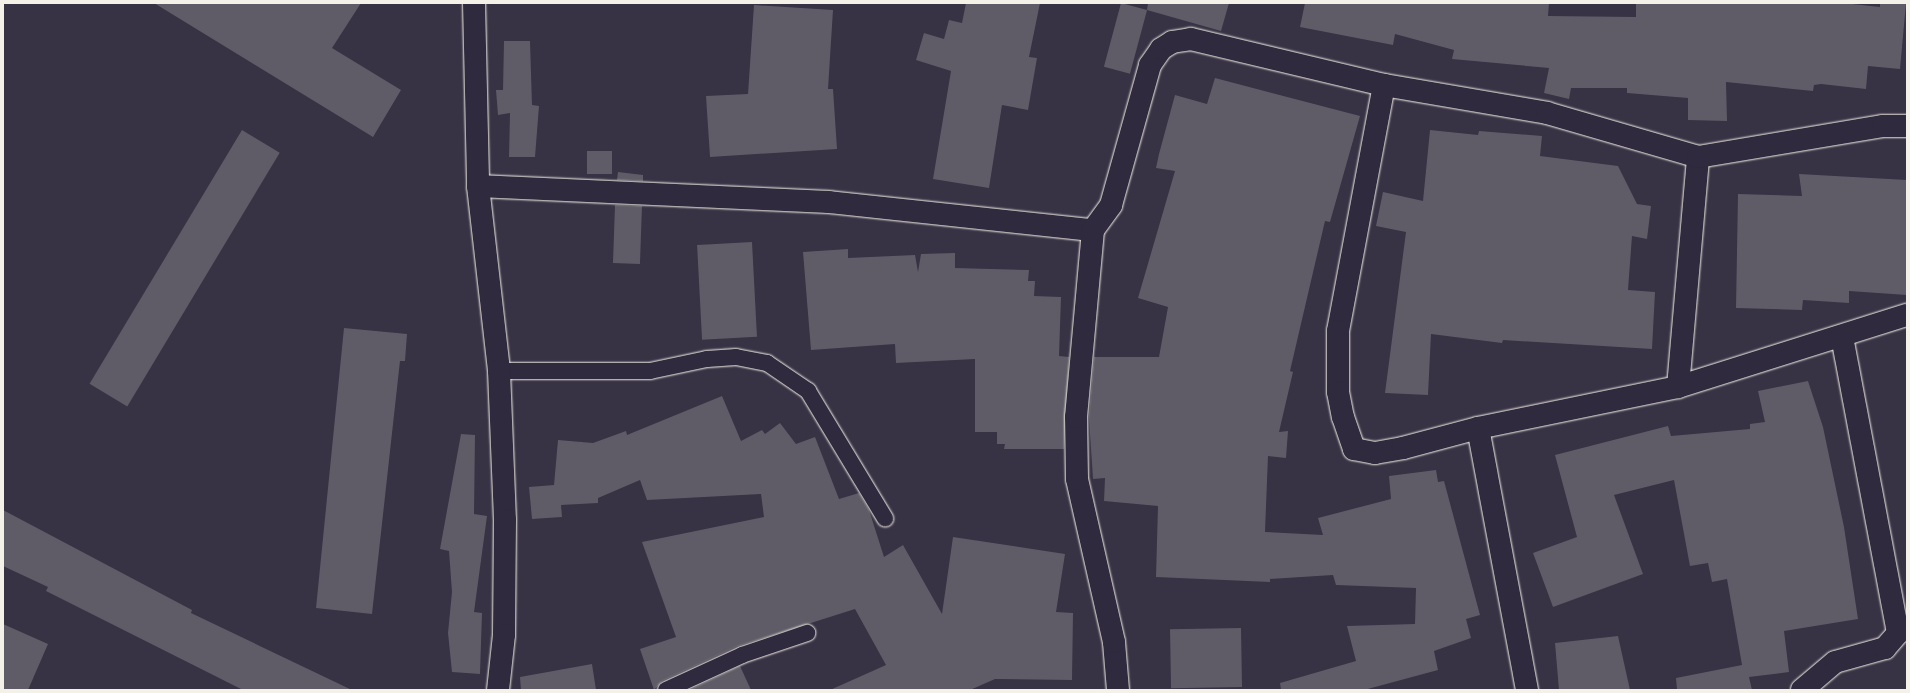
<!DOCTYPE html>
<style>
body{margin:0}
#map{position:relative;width:1910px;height:693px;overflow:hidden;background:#373244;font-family:Pangolin,sans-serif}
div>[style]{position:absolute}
.building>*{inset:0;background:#5f5c67;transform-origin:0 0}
.roads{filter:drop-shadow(0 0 1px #f4f1e8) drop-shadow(0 0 1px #f4f1e8)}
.service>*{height:16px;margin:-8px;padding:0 8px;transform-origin:8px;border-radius:8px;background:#2f2a3d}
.minor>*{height:22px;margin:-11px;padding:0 11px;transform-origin:11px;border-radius:11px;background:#2f2a3d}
span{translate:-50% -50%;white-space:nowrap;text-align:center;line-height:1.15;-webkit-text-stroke:3.5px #2f2a3d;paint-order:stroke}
.frame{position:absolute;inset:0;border:4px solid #f4f1e8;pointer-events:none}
</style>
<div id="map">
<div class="building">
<i style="clip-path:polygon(154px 3px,361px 3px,332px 48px,401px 90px,373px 137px)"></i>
<i style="clip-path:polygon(966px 3px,1040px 3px,1029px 57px,1037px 58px,1028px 110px,1002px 105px,989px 188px,933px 179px,951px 71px,916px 60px,924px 33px,944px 39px,949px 20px,962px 23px)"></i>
<i style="left:1121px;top:3px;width:27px;height:66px;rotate:15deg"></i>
<i style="clip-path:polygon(1148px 3px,1229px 3px,1221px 31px,1147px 10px)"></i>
<i style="clip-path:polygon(1305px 3px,1549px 3px,1548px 16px,1636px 17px,1636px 3px,1843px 3px,1880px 7px,1880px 3px,1906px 3px,1900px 69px,1868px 66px,1866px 89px,1821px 84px,1814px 85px,1813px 91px,1726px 82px,1727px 121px,1688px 120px,1688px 98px,1627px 93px,1627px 88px,1571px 88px,1569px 99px,1544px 93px,1549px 68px,1452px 59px,1454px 50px,1395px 34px,1393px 45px,1300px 27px)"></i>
<i style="clip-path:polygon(754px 5px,833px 10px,828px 89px,833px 89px,837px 149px,710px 157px,706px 96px,748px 94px)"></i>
<i style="clip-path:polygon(504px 41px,530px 41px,532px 105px,539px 106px,535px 157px,509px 157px,510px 113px,498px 115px,496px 90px,503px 90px)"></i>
<i style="clip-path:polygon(1215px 78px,1360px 116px,1330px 222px,1325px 221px,1290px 371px,1293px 372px,1279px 432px,1288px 431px,1286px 458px,1268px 456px,1265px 532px,1323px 535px,1318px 518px,1391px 499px,1389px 476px,1436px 470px,1438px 482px,1444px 481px,1480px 615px,1466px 619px,1471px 638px,1434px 651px,1438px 670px,1364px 690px,1281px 690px,1280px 683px,1356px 661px,1347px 626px,1415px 624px,1416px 588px,1336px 585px,1333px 575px,1270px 579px,1270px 582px,1156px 577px,1158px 506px,1104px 501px,1105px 478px,1093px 479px,1089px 417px,1094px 357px,1159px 357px,1168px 307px,1138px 298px,1175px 171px,1156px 168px,1159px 154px,1175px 95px,1207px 104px)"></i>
<i style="left:242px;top:130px;width:44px;height:296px;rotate:31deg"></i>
<i style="clip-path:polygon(1430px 130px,1478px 135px,1479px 131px,1542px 136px,1540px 156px,1618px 166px,1637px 204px,1651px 206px,1647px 239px,1632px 236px,1628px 290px,1655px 292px,1652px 349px,1503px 340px,1502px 343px,1431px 334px,1428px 395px,1385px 393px,1406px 232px,1376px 226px,1383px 192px,1423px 201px)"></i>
<i style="left:587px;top:151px;width:25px;height:23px"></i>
<i style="clip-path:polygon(618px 172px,643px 175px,643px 181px,617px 180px)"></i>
<i style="clip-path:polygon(1799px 174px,1907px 180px,1907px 295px,1849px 291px,1849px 303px,1803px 300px,1802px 310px,1736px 308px,1738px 194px,1802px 196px)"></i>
<i style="left:615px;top:205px;width:27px;height:58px;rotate:2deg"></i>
<i style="left:752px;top:242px;width:95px;height:55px;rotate:87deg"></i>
<i style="clip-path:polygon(848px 249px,848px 258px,915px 255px,918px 272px,921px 254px,955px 253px,955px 268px,1029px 270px,1028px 281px,1035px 281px,1034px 296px,1061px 297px,1059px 356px,1069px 357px,1064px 449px,1004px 449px,1005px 444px,997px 444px,997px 432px,975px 432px,975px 359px,896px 363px,895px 344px,811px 350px,803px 252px)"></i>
<i style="clip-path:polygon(344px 328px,407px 334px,405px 361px,400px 361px,372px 614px,316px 608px)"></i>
<i style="clip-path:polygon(1808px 381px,1823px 427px,1844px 527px,1858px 619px,1784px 631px,1789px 672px,1749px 677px,1752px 690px,1677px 690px,1676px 678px,1742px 665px,1727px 579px,1712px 582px,1708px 563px,1690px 566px,1674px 480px,1614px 495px,1643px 574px,1553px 607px,1533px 553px,1577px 537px,1555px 455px,1668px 426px,1671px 436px,1750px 429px,1750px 424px,1765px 422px,1758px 391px)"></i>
<i style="clip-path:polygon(722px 396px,741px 441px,762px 430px,765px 434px,780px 423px,796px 444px,815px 437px,839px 499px,859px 493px,869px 510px,884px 557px,903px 545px,942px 614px,953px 537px,1065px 554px,1056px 612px,1073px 613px,1072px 680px,995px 679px,970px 690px,830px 690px,886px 665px,855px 609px,738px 646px,662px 681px,654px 690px,640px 649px,676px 637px,642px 542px,764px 517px,761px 494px,647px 500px,640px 480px,598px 498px,598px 503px,561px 505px,562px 517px,532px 519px,529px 487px,554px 485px,558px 440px,593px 443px,626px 431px,627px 435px)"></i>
<i style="clip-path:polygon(461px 434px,475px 435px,474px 514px,487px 516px,474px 612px,482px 613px,480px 674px,452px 672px,448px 633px,452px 592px,449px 551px,440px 549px)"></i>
<i style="clip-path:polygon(3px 510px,192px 610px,191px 613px,352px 690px,243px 690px,46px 591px,48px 587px,3px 566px)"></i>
<i style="clip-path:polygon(3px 624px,48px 644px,28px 690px,3px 690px)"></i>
<i style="left:1241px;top:628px;width:59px;height:71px;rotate:89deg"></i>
<i style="clip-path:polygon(1618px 636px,1630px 690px,1559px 690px,1555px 643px)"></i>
<i style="clip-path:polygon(592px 664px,596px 690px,521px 690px,520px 677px)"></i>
<i style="clip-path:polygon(740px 666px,751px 690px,689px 690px)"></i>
</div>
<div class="roads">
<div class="service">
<i style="left:499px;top:371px;width:151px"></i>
<i style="left:650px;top:371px;width:58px;rotate:-11.9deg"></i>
<i style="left:707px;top:359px;width:29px;rotate:-4deg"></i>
<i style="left:736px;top:357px;width:32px;rotate:11deg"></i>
<i style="left:767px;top:363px;width:50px;rotate:34.3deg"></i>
<i style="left:808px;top:391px;width:149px;rotate:58.8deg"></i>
<i style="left:666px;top:690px;width:84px;rotate:-24.7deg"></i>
<i style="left:742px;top:655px;width:69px;rotate:-18.7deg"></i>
</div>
<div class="minor">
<i style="left:474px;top:3px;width:183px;rotate:88.7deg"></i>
<i style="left:478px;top:186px;width:186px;rotate:83.5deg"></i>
<i style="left:499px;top:371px;width:149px;rotate:87.7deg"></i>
<i style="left:505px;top:520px;width:115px;rotate:90.5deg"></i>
<i style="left:504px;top:635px;width:55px;rotate:96.2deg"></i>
<i style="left:1384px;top:85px;width:250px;rotate:100.6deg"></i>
<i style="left:1338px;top:331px;width:61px;rotate:90deg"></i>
<i style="left:1338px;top:392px;width:25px;rotate:79deg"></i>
<i style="left:1343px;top:417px;width:34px;rotate:71deg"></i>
<i style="left:1354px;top:449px;width:21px;rotate:11deg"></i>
<i style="left:1375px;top:453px;width:28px;rotate:-10deg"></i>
<i style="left:1403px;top:448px;width:78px;rotate:-14.9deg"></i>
<i style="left:1478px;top:428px;width:204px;rotate:-11.6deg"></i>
<i style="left:1678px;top:387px;width:240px;rotate:-17.5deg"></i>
<i style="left:478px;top:186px;width:351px;rotate:2.6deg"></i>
<i style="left:829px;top:202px;width:265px;rotate:6.1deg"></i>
<i style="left:1678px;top:387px;width:231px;rotate:-85deg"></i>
<i style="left:1478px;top:428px;width:267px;rotate:79.4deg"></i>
<i style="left:1118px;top:690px;width:48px;rotate:-94.8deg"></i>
<i style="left:1114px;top:642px;width:167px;rotate:-102.8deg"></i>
<i style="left:1077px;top:479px;width:62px;rotate:-90.9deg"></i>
<i style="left:1076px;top:417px;width:188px;rotate:-84.8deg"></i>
<i style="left:1093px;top:230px;width:31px;rotate:-54deg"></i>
<i style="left:1111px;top:205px;width:145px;rotate:-74.4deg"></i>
<i style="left:1150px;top:65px;width:19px;rotate:-55deg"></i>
<i style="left:1161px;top:49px;width:13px;rotate:-32deg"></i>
<i style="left:1172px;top:42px;width:19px;rotate:-9deg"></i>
<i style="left:1191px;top:39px;width:198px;rotate:13.4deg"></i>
<i style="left:1384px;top:85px;width:165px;rotate:9.7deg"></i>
<i style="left:1547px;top:113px;width:157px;rotate:16.2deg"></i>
<i style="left:1698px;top:157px;width:188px;rotate:-9.5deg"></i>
<i style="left:1883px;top:126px;width:24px"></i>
<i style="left:1802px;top:690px;width:43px;rotate:-40.3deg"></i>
<i style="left:1835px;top:662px;width:52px;rotate:-15.6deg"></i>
<i style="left:1885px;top:648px;width:20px;rotate:-49deg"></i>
<i style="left:1898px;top:633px;width:302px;rotate:-100.7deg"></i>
</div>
</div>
<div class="frame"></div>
</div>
